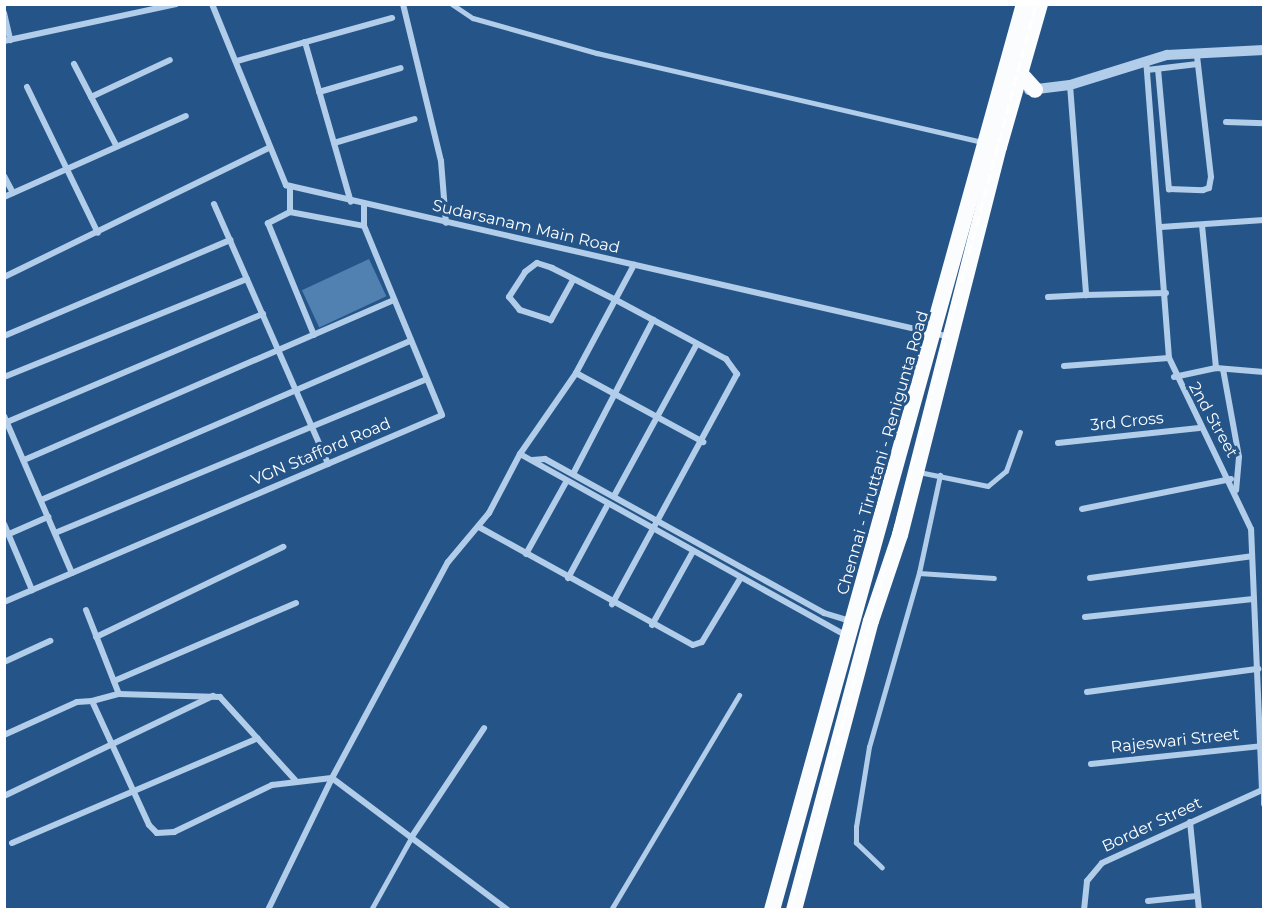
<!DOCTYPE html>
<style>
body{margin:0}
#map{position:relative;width:1268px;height:914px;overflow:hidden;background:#255588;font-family:Montserrat,sans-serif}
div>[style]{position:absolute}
.building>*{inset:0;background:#5181b1;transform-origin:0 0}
.service>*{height:4.5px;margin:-2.25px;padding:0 2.25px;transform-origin:2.25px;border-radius:2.25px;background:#b1cde9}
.minor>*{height:6px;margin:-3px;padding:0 3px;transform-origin:3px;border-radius:3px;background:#b1cde9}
.tertiary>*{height:10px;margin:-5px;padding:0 5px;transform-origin:5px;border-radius:5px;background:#b1cde9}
.trunk>*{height:16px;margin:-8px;padding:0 8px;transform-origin:8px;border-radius:8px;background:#fafcfe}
.rail>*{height:3px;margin-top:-1.5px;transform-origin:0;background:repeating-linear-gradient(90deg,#fff 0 10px,transparent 0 14.5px)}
span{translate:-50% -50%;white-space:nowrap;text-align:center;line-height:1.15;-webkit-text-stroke:6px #255588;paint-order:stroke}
.street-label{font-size:16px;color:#fff}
.frame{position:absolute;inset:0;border:6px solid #fff;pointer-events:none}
</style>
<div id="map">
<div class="building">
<i style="left:369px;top:259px;width:41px;height:74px;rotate:65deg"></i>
</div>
<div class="service">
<i style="left:452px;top:4px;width:25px;rotate:34deg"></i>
<i style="left:473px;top:18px;width:129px;rotate:15.8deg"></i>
<i style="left:597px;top:53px;width:394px;rotate:13deg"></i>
<i style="left:919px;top:472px;width:70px;rotate:11.5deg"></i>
<i style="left:988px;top:486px;width:23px;rotate:-40deg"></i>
<i style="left:1006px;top:471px;width:41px;rotate:-70.3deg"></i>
<i style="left:919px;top:573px;width:75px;rotate:3.8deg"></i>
<i style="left:882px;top:868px;width:36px;rotate:-136deg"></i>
<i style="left:856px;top:843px;width:16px;rotate:-90deg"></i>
<i style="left:856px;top:827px;width:81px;rotate:-80.8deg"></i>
<i style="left:869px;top:747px;width:181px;rotate:-74deg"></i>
<i style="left:919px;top:573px;width:100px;rotate:-77.9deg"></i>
<i style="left:371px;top:910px;width:82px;rotate:-60.9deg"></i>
<i style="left:611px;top:910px;width:250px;rotate:-59.2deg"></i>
</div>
<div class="minor">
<i style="left:212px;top:4px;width:196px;rotate:67.8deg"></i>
<i style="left:286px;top:185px;width:681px;rotate:12.89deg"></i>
<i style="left:403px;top:4px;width:162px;rotate:76.4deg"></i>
<i style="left:441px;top:161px;width:62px;rotate:85.4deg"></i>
<i style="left:4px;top:13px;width:28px;rotate:77deg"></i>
<i style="left:4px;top:41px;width:176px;rotate:-12.1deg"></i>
<i style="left:305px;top:42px;width:166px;rotate:74deg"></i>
<i style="left:237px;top:61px;width:161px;rotate:-15.5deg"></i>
<i style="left:74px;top:64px;width:91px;rotate:62.6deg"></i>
<i style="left:1158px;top:69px;width:121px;rotate:84.8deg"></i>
<i style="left:1169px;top:189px;width:34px;rotate:2deg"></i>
<i style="left:1203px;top:190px;width:6px;rotate:-18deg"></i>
<i style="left:1209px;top:188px;width:11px;rotate:-80deg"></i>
<i style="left:1211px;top:177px;width:122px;rotate:-96.6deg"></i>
<i style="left:1147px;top:70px;width:51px;rotate:-6.7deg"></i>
<i style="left:1070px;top:85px;width:211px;rotate:85.6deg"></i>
<i style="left:1086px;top:295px;width:80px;rotate:-1.4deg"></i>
<i style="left:27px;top:87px;width:162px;rotate:64.1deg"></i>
<i style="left:319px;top:92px;width:85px;rotate:-16.3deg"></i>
<i style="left:91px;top:97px;width:87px;rotate:-25.1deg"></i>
<i style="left:1226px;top:122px;width:38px;rotate:2deg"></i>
<i style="left:334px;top:143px;width:84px;rotate:-16.5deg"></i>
<i style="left:4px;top:176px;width:19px;rotate:62deg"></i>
<i style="left:290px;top:186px;width:26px;rotate:90deg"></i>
<i style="left:290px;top:212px;width:75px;rotate:10.7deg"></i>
<i style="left:4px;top:197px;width:199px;rotate:-24deg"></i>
<i style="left:214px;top:204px;width:284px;rotate:66.3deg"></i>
<i style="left:290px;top:212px;width:25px;rotate:153deg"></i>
<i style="left:268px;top:223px;width:121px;rotate:67.7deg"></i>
<i style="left:1202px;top:225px;width:144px;rotate:84.4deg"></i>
<i style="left:1161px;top:227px;width:103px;rotate:-3.9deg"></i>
<i style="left:4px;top:277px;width:295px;rotate:-26deg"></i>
<i style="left:573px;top:280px;width:46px;rotate:118.8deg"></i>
<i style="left:551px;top:320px;width:33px;rotate:-162deg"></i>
<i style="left:520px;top:310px;width:17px;rotate:-130deg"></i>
<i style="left:509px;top:297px;width:30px;rotate:-57deg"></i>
<i style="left:525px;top:272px;width:15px;rotate:-37deg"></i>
<i style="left:537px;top:263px;width:16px;rotate:18deg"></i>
<i style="left:552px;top:268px;width:72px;rotate:26.6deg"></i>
<i style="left:616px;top:300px;width:125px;rotate:28.2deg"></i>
<i style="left:726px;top:359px;width:19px;rotate:54deg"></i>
<i style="left:737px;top:374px;width:262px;rotate:118.5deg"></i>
<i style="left:1048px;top:297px;width:38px;rotate:-3deg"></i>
<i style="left:4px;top:336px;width:246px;rotate:-23deg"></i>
<i style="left:1064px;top:366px;width:105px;rotate:-4.4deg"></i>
<i style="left:1223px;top:369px;width:89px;rotate:79.7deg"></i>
<i style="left:1239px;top:457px;width:33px;rotate:95deg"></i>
<i style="left:576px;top:373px;width:145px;rotate:28.5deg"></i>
<i style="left:4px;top:377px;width:262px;rotate:-22deg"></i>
<i style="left:1174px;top:377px;width:43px;rotate:-12.1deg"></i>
<i style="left:1216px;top:368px;width:48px;rotate:4.8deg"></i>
<i style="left:4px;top:416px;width:171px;rotate:66.6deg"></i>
<i style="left:7px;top:422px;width:278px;rotate:-22.9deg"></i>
<i style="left:1058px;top:443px;width:142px;rotate:-6.1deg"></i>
<i style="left:520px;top:454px;width:374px;rotate:29.1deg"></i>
<i style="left:24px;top:460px;width:403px;rotate:-23.4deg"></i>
<i style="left:532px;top:460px;width:13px;rotate:-4deg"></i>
<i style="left:545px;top:459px;width:319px;rotate:28.9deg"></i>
<i style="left:824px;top:613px;width:27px;rotate:17deg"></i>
<i style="left:573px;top:474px;width:174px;rotate:-62.5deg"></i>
<i style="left:614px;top:496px;width:173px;rotate:-61.4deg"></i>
<i style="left:41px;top:500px;width:403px;rotate:-23.3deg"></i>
<i style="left:1082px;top:509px;width:152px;rotate:-11.4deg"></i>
<i style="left:4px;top:524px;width:72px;rotate:67deg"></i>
<i style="left:479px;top:527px;width:244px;rotate:28.9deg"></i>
<i style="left:693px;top:645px;width:9px;rotate:-18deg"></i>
<i style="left:702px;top:642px;width:74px;rotate:-58.9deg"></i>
<i style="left:55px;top:533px;width:402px;rotate:-22.5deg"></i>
<i style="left:9px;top:534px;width:43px;rotate:-23.6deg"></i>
<i style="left:526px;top:554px;width:82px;rotate:-60.9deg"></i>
<i style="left:568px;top:578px;width:82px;rotate:-61.6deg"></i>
<i style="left:1090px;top:578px;width:163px;rotate:-7.7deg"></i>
<i style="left:4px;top:602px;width:476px;rotate:-23.1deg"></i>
<i style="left:442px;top:415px;width:204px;rotate:-112.4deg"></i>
<i style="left:364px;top:226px;width:21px;rotate:-90deg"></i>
<i style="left:86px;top:610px;width:90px;rotate:68.6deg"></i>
<i style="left:1085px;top:617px;width:169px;rotate:-6.1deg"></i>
<i style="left:652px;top:625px;width:82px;rotate:-60.9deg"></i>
<i style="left:96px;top:637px;width:208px;rotate:-25.7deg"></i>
<i style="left:4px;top:662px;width:51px;rotate:-24.5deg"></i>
<i style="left:114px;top:681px;width:198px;rotate:-23.2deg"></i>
<i style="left:1087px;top:692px;width:173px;rotate:-7.7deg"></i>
<i style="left:92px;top:701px;width:28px;rotate:-15deg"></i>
<i style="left:119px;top:694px;width:101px;rotate:1.7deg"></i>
<i style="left:220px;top:697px;width:113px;rotate:47.9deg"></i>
<i style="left:4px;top:735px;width:80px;rotate:-24.3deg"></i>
<i style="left:77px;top:702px;width:15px;rotate:-4deg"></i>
<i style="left:92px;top:701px;width:136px;rotate:65.3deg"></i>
<i style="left:149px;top:825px;width:11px;rotate:45deg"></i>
<i style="left:157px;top:833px;width:17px;rotate:-3deg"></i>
<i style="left:174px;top:832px;width:109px;rotate:-25.6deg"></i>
<i style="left:272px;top:785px;width:60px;rotate:-6.7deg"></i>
<i style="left:332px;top:778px;width:245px;rotate:-61.8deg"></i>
<i style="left:448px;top:562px;width:64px;rotate:-50.1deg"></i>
<i style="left:489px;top:513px;width:67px;rotate:-62.3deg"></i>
<i style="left:520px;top:454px;width:98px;rotate:-55.3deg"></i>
<i style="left:576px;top:373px;width:123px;rotate:-61.8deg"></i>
<i style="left:1091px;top:764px;width:171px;rotate:-6deg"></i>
<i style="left:1264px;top:789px;width:15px;rotate:90deg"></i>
<i style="left:4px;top:796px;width:232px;rotate:-25.6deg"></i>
<i style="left:1190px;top:822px;width:88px;rotate:84.2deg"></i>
<i style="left:411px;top:838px;width:132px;rotate:-56.4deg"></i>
<i style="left:12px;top:843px;width:267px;rotate:-23.1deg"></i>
<i style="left:1148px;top:901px;width:49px;rotate:-5.8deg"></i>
<i style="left:268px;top:910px;width:147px;rotate:-64.1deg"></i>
<i style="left:332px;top:778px;width:220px;rotate:36.9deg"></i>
<i style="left:1084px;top:910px;width:29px;rotate:-84deg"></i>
<i style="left:1087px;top:881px;width:23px;rotate:-50deg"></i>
<i style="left:1102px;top:863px;width:176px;rotate:-24.5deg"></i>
<i style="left:1262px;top:790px;width:261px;rotate:-92.4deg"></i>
<i style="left:1251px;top:529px;width:190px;rotate:-115.6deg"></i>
<i style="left:1169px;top:358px;width:299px;rotate:-94.4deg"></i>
</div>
<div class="tertiary">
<i style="left:1029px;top:90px;width:41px;rotate:-7deg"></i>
<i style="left:1070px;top:85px;width:102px;rotate:-17.2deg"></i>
<i style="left:1167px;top:55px;width:97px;rotate:-3deg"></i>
</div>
<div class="trunk">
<i style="left:1019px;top:72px;width:24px;rotate:48deg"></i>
<i style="left:772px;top:910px;width:940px;rotate:-74.46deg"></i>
<i style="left:794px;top:910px;width:299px;rotate:-75.1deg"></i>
<i style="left:871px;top:621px;width:91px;rotate:-71.4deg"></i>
<i style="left:900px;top:535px;width:400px;rotate:-75.7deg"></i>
<i style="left:999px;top:147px;width:149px;rotate:-74deg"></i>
</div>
<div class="rail">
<i style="left:788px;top:910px;width:57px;rotate:-70.6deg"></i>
<i style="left:807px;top:856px;width:882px;rotate:-74.96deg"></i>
</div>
<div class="street-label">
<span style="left:526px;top:227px;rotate:13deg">Sudarsanam Main Road</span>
<span style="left:1213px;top:420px;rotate:61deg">2nd Street</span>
<span style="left:1127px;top:422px;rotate:-6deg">3rd Cross</span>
<span style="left:321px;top:452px;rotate:-23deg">VGN Stafford Road</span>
<span style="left:883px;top:453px;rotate:-74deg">Chennai - Tiruttani - Renigunta Road</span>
<span style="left:1175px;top:741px;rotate:-6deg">Rajeswari Street</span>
<span style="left:1152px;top:825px;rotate:-25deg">Border Street</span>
</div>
<div class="frame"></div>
</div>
